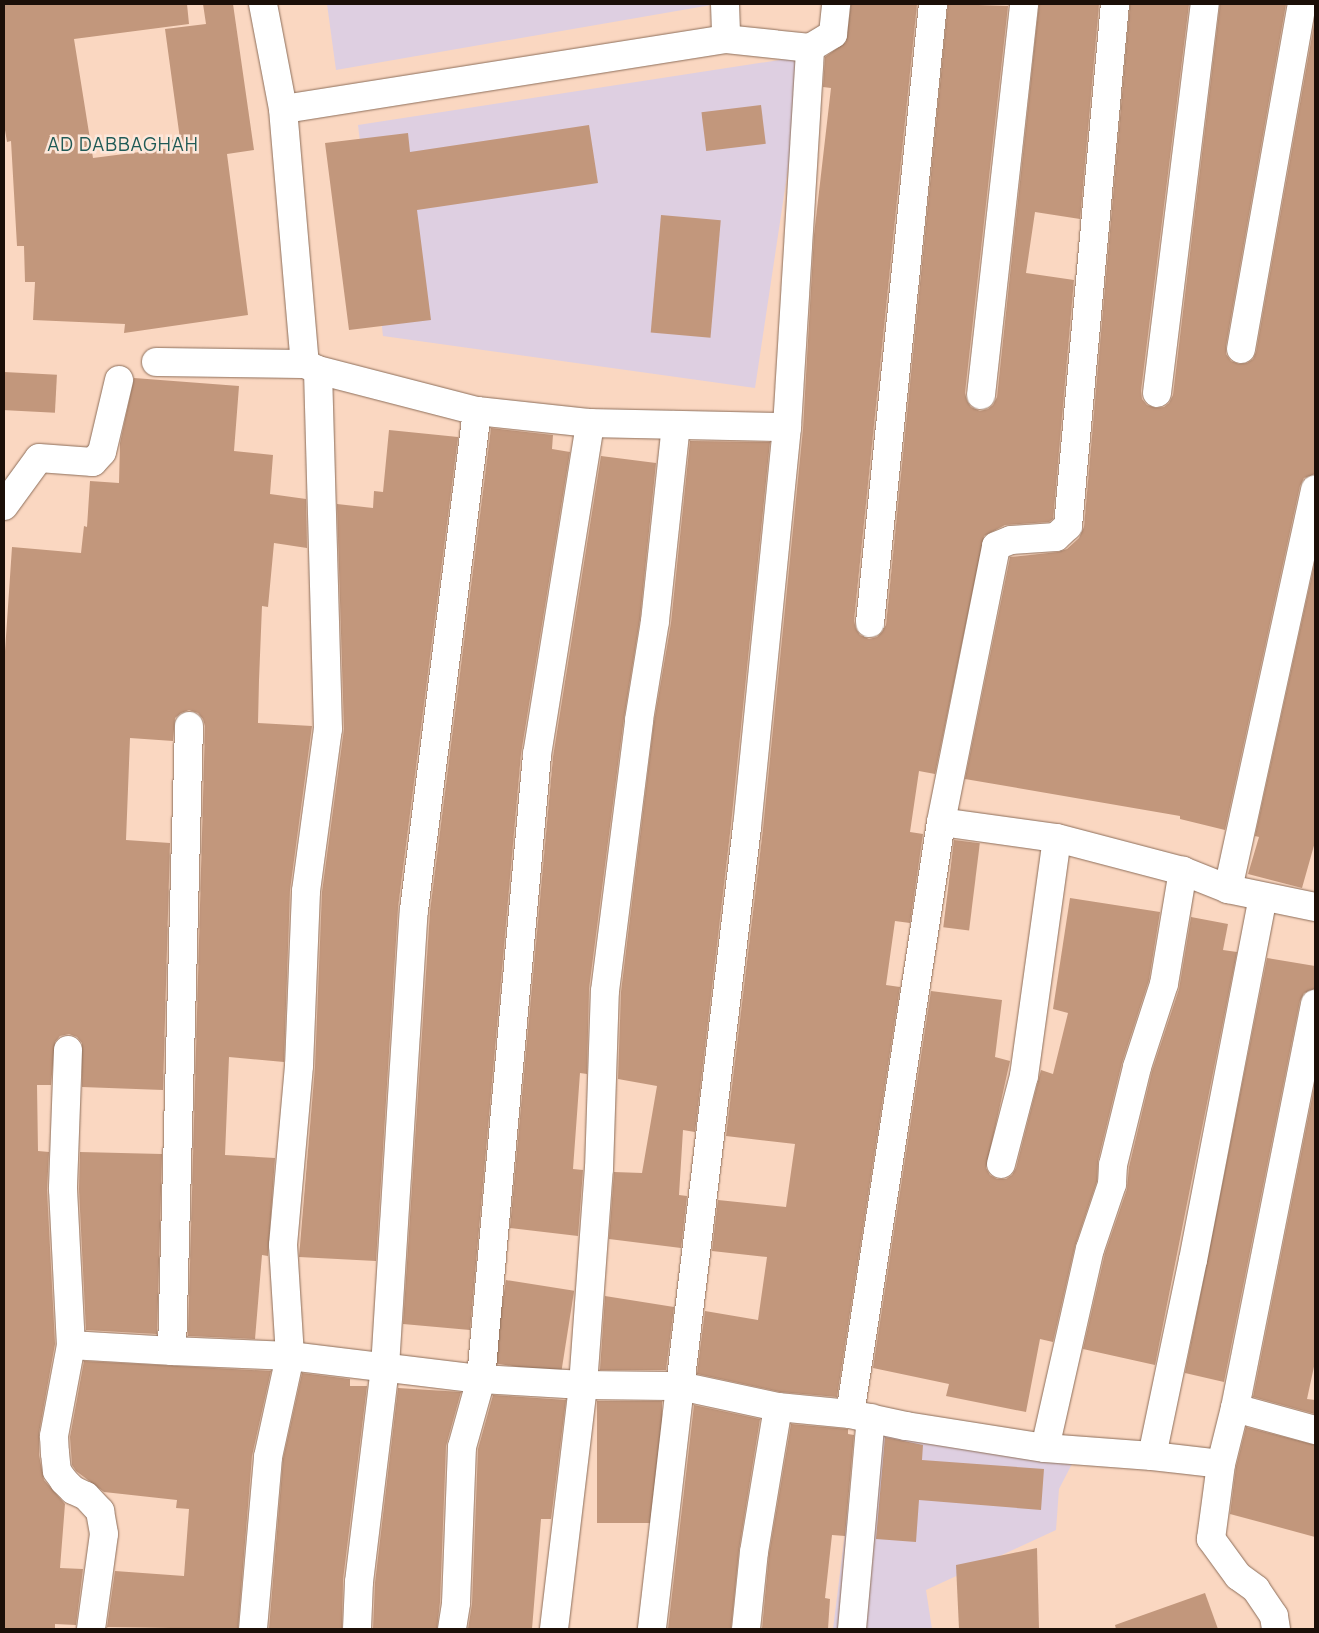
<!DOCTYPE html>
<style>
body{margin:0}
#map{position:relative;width:1319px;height:1633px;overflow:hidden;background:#fad7c1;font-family:Manrope,sans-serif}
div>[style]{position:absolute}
.education>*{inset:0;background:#decfe1}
.building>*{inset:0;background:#c2977c;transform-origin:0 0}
.roads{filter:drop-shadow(0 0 1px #8d6e5a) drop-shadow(0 0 1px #8d6e5a)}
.minor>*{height:28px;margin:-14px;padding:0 14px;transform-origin:14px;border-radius:14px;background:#fff}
span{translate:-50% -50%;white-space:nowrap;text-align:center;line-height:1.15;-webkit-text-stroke:5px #fde7da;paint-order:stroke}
.quarter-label{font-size:19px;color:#1f5a56;letter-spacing:1px}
.frame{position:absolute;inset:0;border:5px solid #1b0f08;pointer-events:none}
</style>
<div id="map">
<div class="education">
<i style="clip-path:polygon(327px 4px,717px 4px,336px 70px)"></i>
<i style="clip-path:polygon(805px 56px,755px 388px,383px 336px,358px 125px)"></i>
<i style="clip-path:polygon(860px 1413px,1074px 1460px,1059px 1489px,1056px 1530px,926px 1590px,932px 1629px,833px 1629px)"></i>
</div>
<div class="building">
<i style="clip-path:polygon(4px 4px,187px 4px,189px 24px,74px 39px,93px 158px,171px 148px,170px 140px,180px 139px,165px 29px,206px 24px,203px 4px,233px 4px,254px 150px,227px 154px,248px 315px,124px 333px,125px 324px,33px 320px,35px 282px,25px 282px,24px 246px,17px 246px,11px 141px,7px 142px,4px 124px)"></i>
<i style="clip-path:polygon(851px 4px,917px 4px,854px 621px,856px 629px,860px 635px,869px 639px,877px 637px,882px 632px,886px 625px,948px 4px,1008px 6px,965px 393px,967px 401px,971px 407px,980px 411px,988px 409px,993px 405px,997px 397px,1039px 4px,1099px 4px,1080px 219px,1035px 212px,1026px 273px,1074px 280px,1053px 519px,1049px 522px,1005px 525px,984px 536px,935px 774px,919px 771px,910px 832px,923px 834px,910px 923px,895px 921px,886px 985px,900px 987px,837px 1397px,780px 1392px,697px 1374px,705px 1311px,758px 1320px,767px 1257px,712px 1251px,718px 1200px,786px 1207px,795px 1144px,726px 1136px,763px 829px,803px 429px,814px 235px,831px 88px,823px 87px,825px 57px,846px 42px)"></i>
<i style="clip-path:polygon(1130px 4px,1189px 4px,1141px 391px,1142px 399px,1147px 405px,1156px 408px,1164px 407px,1169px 403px,1173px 395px,1220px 4px,1286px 4px,1226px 346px,1226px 354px,1231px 361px,1239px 364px,1247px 363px,1253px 359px,1256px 352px,1315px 19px,1315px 474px,1304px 478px,1300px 486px,1225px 830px,1180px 819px,1180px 816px,965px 779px,1010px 557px,1058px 552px,1067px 549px,1079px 538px,1084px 527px)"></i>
<i style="left:761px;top:105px;width:39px;height:60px;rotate:83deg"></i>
<i style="clip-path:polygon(589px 125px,598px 183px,417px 210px,431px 320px,349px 330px,325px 143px,408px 133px,410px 152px)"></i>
<i style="left:661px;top:215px;width:60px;height:118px;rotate:5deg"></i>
<i style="left:4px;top:372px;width:53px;height:38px;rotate:3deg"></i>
<i style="clip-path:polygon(134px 378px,239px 386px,234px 451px,273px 455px,270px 494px,306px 499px,307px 548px,274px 543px,268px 607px,262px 606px,259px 680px,258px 723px,312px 726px,290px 890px,284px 1062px,229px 1057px,225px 1155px,275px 1158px,268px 1256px,262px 1255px,255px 1339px,188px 1336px,205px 726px,203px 719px,198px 713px,189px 710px,181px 713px,175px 718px,173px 741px,130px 738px,126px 840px,170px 843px,163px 1090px,82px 1087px,82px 1043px,77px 1037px,69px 1034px,60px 1036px,55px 1042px,51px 1085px,37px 1085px,38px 1151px,49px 1152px,47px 1190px,55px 1344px,39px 1433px,39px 1455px,44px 1480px,65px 1504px,60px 1568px,83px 1569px,76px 1625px,55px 1624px,55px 1629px,4px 1629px,4px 666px,12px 547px,81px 553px,84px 526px,87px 527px,90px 481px,119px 483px,120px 443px)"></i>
<i style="clip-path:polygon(491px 428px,553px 435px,552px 449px,570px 452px,521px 754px,470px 1330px,403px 1324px,430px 911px)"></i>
<i style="clip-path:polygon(389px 430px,458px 437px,398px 908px,376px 1261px,299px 1257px,315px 1067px,322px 892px,344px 729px,337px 504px,373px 508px,374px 491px,383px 492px)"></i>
<i style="clip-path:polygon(690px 441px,770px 442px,731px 825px,695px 1132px,683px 1130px,679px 1195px,687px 1196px,681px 1248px,609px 1239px,614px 1172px,642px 1173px,657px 1086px,618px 1079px,621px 992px,654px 722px,671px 623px)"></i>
<i style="clip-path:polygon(601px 456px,656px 463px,640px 619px,624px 718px,589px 989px,587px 1074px,580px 1073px,573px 1169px,583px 1170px,578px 1236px,510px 1228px,553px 757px)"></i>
<i style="clip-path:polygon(1315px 561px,1315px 842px,1302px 888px,1248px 874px,1259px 837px,1255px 836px)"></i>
<i style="left:954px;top:840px;width:26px;height:88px;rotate:7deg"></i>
<i style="clip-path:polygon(1070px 898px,1160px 912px,1149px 980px,1122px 1063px,1098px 1161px,1097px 1181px,1075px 1246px,1053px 1342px,1040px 1339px,1026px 1412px,946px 1396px,949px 1384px,873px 1368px,931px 991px,1002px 1000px,995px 1057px,1010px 1061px,986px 1168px,990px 1175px,997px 1179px,1006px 1179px,1012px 1175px,1016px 1168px,1041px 1070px,1053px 1074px,1068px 1013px,1053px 1009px)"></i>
<i style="clip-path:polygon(1191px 917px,1228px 924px,1223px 950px,1237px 952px,1155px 1365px,1083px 1349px,1105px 1253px,1127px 1189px,1129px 1167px,1152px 1071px,1179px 989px)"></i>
<i style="clip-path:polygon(1267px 958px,1315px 966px,1315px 989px,1304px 993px,1300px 1001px,1224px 1382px,1185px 1373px)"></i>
<i style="clip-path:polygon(1315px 1083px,1315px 1362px,1307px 1399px,1315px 1400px,1315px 1414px,1253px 1397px)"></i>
<i style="clip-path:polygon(80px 1152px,162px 1154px,157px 1334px,86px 1330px,79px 1189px)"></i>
<i style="left:506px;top:1280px;width:69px;height:84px;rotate:9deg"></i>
<i style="clip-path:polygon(605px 1296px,674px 1307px,666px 1370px,600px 1370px)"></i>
<i style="clip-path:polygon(84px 1361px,271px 1371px,252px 1456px,238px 1629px,107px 1627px,115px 1571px,184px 1576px,189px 1509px,176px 1508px,177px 1500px,104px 1492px,76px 1471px,72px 1465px,70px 1437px)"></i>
<i style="clip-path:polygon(302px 1373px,350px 1379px,350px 1386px,367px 1386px,343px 1580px,342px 1629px,269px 1629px,283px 1459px)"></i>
<i style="clip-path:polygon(398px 1388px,461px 1392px,446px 1446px,440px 1602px,437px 1629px,373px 1629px,375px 1583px)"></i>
<i style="clip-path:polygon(493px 1395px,566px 1400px,551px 1519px,541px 1519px,532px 1629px,468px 1629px,472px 1604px,478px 1449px)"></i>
<i style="left:597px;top:1401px;width:65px;height:122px"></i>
<i style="clip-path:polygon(694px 1405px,760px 1419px,739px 1550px,731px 1629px,668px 1629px)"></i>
<i style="clip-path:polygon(791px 1424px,848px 1429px,848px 1434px,854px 1435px,845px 1536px,832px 1535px,825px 1598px,830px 1599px,828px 1629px,762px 1629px,769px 1554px)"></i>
<i style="clip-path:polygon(1246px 1427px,1315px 1445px,1315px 1537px,1230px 1514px,1236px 1467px)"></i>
<i style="clip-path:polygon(885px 1437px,923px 1445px,922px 1460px,1044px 1469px,1041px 1510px,919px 1500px,916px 1542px,876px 1539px)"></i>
<i style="clip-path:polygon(1037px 1548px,1039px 1629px,959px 1629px,956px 1565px)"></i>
<i style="clip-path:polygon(1205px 1593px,1218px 1629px,1116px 1629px,1115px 1625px)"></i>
</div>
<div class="roads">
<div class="minor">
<i style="left:263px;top:4px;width:107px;rotate:79.2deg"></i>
<i style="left:283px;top:109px;width:256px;rotate:85.1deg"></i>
<i style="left:305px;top:364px;width:14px;rotate:25deg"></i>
<i style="left:725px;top:4px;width:35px;rotate:88deg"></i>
<i style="left:810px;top:48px;width:27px;rotate:-31deg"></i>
<i style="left:833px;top:34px;width:30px;rotate:-84deg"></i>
<i style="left:1241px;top:349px;width:350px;rotate:-80deg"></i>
<i style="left:156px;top:362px;width:149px;rotate:0.8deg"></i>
<i style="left:1157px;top:393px;width:392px;rotate:-83deg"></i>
<i style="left:981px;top:395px;width:393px;rotate:-83.7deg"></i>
<i style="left:787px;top:427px;width:402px;rotate:95.7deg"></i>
<i style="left:747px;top:827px;width:563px;rotate:96.83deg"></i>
<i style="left:680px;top:1386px;width:100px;rotate:12.1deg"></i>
<i style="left:778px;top:1407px;width:72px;rotate:5.6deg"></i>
<i style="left:850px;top:1414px;width:57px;rotate:12.1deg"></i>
<i style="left:906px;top:1426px;width:141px;rotate:9deg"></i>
<i style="left:1045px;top:1448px;width:107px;rotate:4.3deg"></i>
<i style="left:1152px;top:1456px;width:69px;rotate:6.6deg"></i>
<i style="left:4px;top:506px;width:59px;rotate:-53.9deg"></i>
<i style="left:39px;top:458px;width:54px;rotate:4.2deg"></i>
<i style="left:93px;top:462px;width:13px;rotate:-48deg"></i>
<i style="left:102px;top:452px;width:74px;rotate:-76.7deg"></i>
<i style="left:870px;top:623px;width:622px;rotate:-84.19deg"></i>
<i style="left:189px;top:726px;width:625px;rotate:91.56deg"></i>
<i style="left:172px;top:1351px;width:118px;rotate:2.4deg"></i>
<i style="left:290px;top:1356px;width:192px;rotate:6.9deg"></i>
<i style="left:481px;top:1379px;width:102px;rotate:3.4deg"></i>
<i style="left:583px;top:1385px;width:97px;rotate:0.6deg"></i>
<i style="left:680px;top:1386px;width:245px;rotate:96.6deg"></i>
<i style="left:941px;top:822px;width:117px;rotate:7.9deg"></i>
<i style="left:1057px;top:838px;width:130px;rotate:14.7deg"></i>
<i style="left:1183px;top:871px;width:48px;rotate:21.8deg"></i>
<i style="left:1228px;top:889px;width:89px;rotate:11.7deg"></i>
<i style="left:1228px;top:889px;width:409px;rotate:-77.7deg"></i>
<i style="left:68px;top:1050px;width:139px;rotate:92.1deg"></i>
<i style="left:63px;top:1189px;width:156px;rotate:87.1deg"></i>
<i style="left:71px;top:1345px;width:93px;rotate:100.6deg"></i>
<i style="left:54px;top:1436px;width:17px;rotate:87deg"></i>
<i style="left:55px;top:1453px;width:18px;rotate:84deg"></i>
<i style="left:57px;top:1471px;width:12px;rotate:55deg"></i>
<i style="left:64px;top:1481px;width:13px;rotate:45deg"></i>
<i style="left:73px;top:1490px;width:14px;rotate:25deg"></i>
<i style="left:86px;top:1496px;width:21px;rotate:47deg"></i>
<i style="left:100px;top:1511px;width:23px;rotate:80deg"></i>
<i style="left:104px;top:1534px;width:96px;rotate:97.8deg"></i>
<i style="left:1001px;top:1164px;width:91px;rotate:-75.4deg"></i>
<i style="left:1024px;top:1076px;width:240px;rotate:-82.1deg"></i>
<i style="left:71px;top:1345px;width:101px;rotate:3.4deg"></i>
<i style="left:1235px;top:1408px;width:83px;rotate:15.4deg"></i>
<i style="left:850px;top:1414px;width:599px;rotate:-81.26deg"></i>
<i style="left:941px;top:822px;width:281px;rotate:-78.7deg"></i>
<i style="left:996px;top:546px;width:16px;rotate:-22deg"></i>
<i style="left:1011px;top:540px;width:45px;rotate:-3.8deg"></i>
<i style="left:1056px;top:537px;width:16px;rotate:-43deg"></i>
<i style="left:1068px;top:526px;width:524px;rotate:-84.86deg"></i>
<i style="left:1045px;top:1448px;width:204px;rotate:-77.3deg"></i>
<i style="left:1090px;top:1249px;width:69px;rotate:-71.3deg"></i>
<i style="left:1112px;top:1184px;width:19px;rotate:-87deg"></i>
<i style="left:1113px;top:1165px;width:101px;rotate:-76.2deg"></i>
<i style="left:1137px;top:1067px;width:87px;rotate:-72deg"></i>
<i style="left:1164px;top:984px;width:115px;rotate:-80.5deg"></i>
<i style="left:1152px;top:1456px;width:200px;rotate:-78.2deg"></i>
<i style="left:1193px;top:1260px;width:369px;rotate:-79.1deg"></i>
<i style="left:253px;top:1629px;width:173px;rotate:-85deg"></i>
<i style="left:268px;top:1457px;width:103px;rotate:-77.7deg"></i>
<i style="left:290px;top:1356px;width:111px;rotate:-93.6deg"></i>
<i style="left:283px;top:1245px;width:180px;rotate:-84.9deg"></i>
<i style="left:299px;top:1066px;width:175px;rotate:-87.7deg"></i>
<i style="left:306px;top:891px;width:163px;rotate:-82.3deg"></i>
<i style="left:328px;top:729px;width:359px;rotate:-91.6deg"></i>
<i style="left:318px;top:370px;width:164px;rotate:14.5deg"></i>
<i style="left:477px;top:411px;width:114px;rotate:6.1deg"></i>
<i style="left:590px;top:423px;width:197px;rotate:1.2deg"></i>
<i style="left:787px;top:427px;width:380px;rotate:-86.5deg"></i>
<i style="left:810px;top:48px;width:84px;rotate:-173.9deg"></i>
<i style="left:726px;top:39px;width:448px;rotate:171deg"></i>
<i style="left:357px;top:1629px;width:47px;rotate:-87.6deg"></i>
<i style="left:359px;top:1582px;width:217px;rotate:-83.1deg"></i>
<i style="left:385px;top:1367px;width:458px;rotate:-86.4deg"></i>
<i style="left:414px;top:910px;width:503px;rotate:-82.8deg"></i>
<i style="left:452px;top:1629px;width:26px;rotate:-81deg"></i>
<i style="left:456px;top:1603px;width:156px;rotate:-87.8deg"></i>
<i style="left:462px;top:1447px;width:71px;rotate:-74.4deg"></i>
<i style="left:481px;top:1379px;width:627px;rotate:-84.87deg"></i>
<i style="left:537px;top:755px;width:336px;rotate:-80.9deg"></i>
<i style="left:554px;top:1629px;width:246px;rotate:-83.2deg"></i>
<i style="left:583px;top:1385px;width:217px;rotate:-85.8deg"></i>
<i style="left:599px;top:1169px;width:178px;rotate:-88.1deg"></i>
<i style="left:605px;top:991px;width:273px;rotate:-82.8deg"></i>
<i style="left:639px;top:720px;width:100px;rotate:-80.8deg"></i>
<i style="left:655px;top:621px;width:197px;rotate:-83.9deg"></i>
<i style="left:746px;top:1629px;width:77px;rotate:-84.1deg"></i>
<i style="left:754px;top:1552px;width:147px;rotate:-80.6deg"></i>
<i style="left:852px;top:1629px;width:212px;rotate:-84.9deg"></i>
<i style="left:1276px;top:1629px;width:13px;rotate:-99deg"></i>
<i style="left:1274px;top:1616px;width:32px;rotate:-124deg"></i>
<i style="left:1256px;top:1589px;width:22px;rotate:-144deg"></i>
<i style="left:1238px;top:1576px;width:46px;rotate:-126.1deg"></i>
<i style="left:1211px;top:1539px;width:76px;rotate:-82.4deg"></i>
<i style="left:1221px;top:1464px;width:58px;rotate:-76deg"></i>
<i style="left:1235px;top:1408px;width:412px;rotate:-78.8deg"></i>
</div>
</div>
<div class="quarter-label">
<span style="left:123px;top:145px">AD DABBAGHAH</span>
</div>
<div class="frame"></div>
</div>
